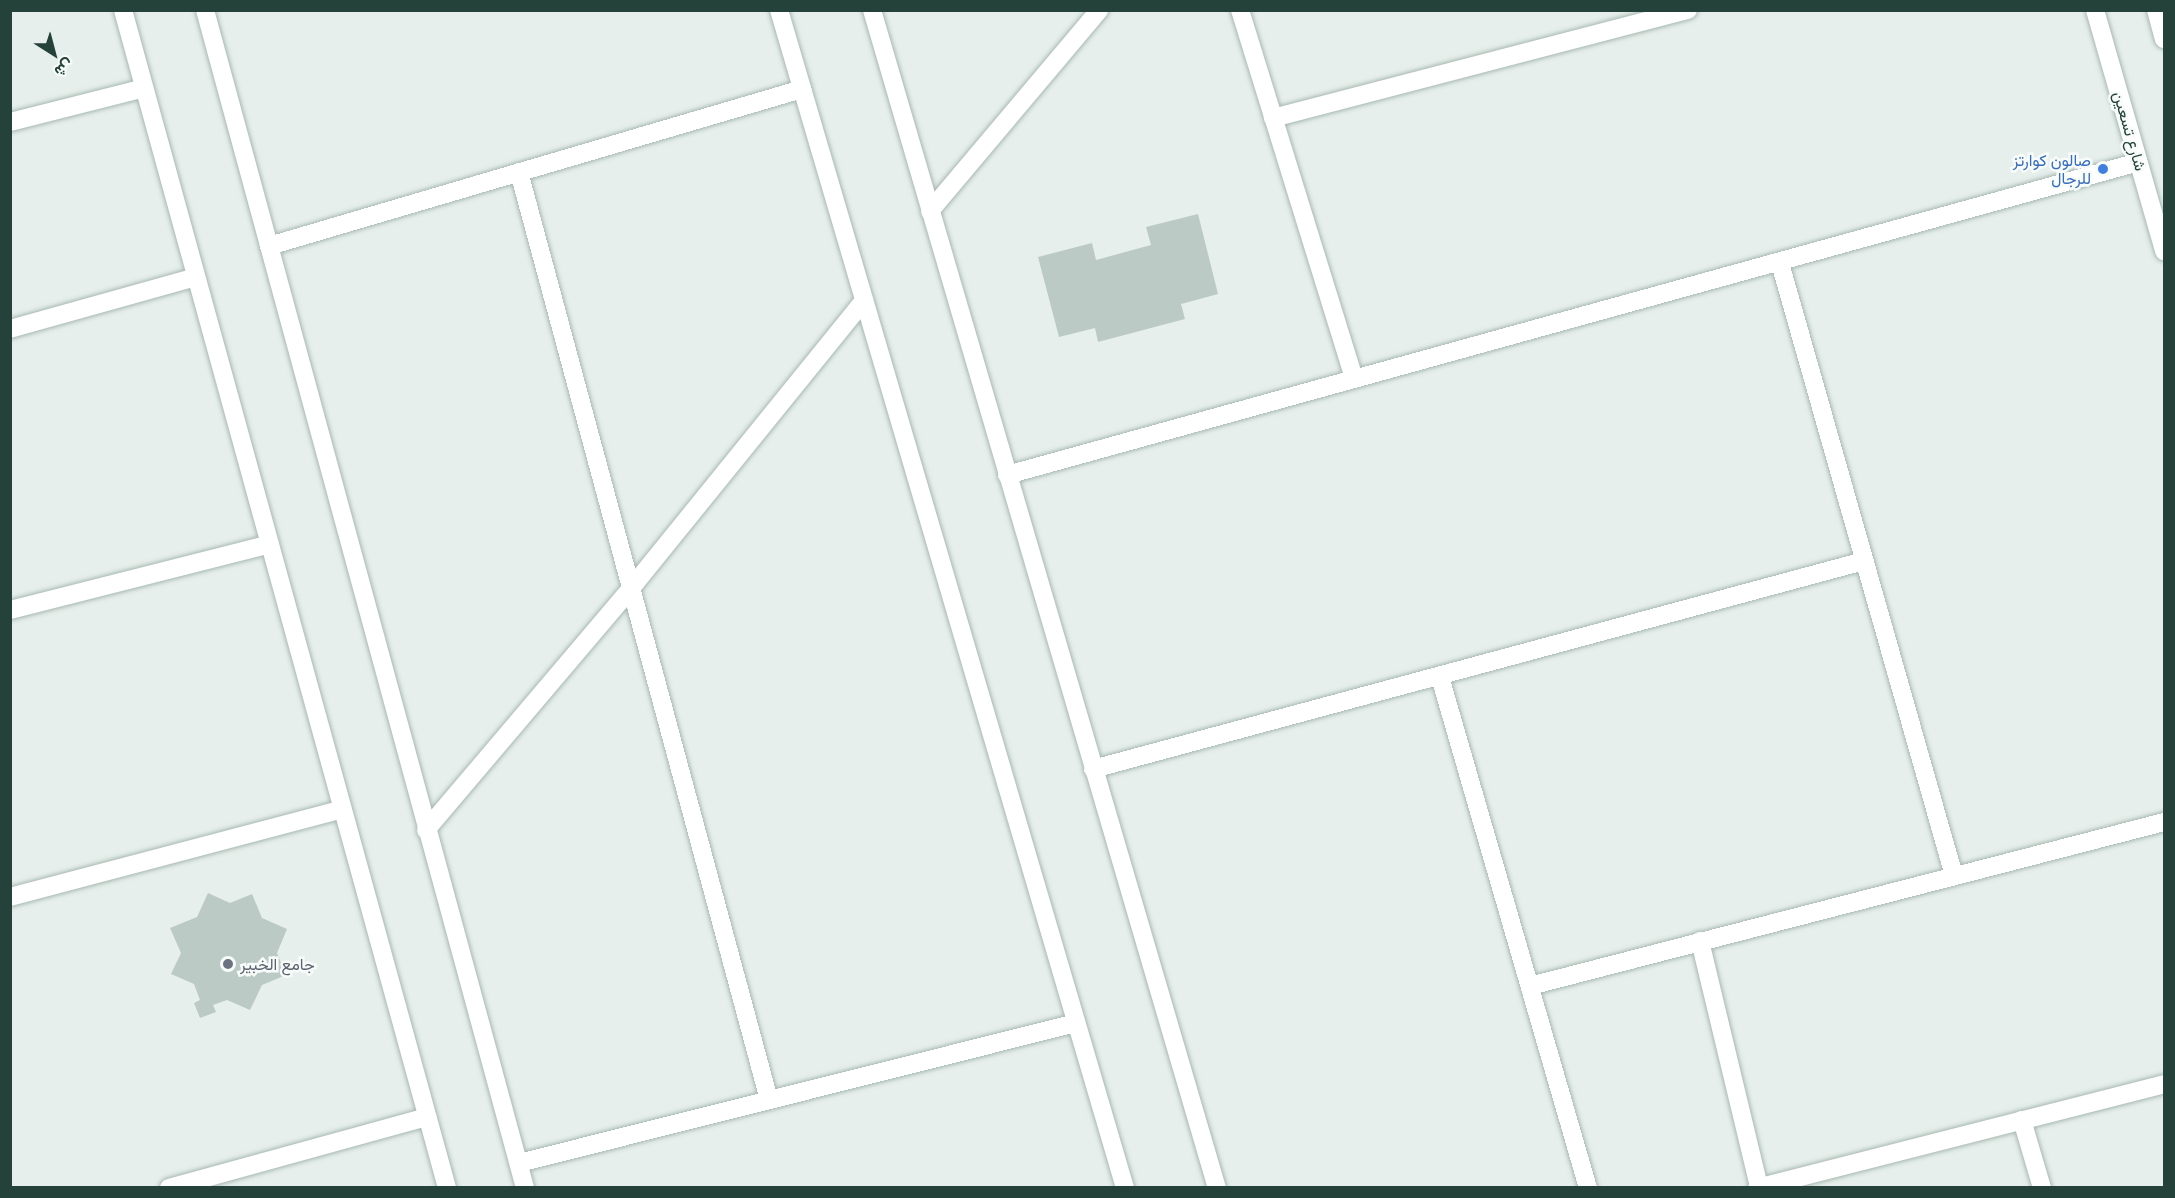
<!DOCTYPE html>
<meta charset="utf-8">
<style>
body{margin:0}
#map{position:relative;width:2175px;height:1198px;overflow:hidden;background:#e6efeb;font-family:"PT Sans",Vazirmatn,sans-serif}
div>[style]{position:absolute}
.building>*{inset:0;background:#bbcac4}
.roads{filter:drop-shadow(0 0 2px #a8b8b2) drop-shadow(0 0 2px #a8b8b2)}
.minor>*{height:18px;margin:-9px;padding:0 9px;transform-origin:9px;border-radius:9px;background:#fff}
.tertiary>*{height:18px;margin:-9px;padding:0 9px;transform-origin:9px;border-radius:9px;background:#fff}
.secondary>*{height:18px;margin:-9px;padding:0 9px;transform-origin:9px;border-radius:9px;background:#fff}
.dots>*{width:16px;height:16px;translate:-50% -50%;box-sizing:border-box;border:3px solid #f7fbf9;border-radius:50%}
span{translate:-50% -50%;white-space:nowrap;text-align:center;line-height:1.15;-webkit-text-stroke:5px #f7fbf9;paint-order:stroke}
.street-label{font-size:16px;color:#24423a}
.shop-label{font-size:16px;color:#366cbe}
.right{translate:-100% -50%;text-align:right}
.worship-label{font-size:16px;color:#5b616d}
.left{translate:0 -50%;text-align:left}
.frame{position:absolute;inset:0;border:12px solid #24423a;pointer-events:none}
.north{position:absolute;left:24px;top:24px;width:60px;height:60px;-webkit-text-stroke:4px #f7fbf9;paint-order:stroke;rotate:144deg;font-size:16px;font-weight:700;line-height:24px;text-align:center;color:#24423a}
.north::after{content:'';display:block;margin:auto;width:21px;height:27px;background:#24423a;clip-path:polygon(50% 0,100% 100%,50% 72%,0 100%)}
</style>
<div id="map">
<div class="building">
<i style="clip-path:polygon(1198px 214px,1218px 294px,1181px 304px,1185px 319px,1098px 342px,1095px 328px,1059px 337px,1038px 257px,1092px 243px,1096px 260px,1151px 245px,1146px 227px)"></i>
<i style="clip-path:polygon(208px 893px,230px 903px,252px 894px,262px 918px,287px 929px,277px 953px,286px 975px,262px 985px,250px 1010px,227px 1000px,213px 1005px,216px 1012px,200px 1018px,194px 1003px,200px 1000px,194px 984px,171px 974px,181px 953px,170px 928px,197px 917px)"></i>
</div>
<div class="roads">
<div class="minor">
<i style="left:1240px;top:10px;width:386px;rotate:72.8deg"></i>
<i style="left:1273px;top:118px;width:429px;rotate:-14.6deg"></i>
<i style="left:10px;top:122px;width:138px;rotate:-14.2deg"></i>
<i style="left:519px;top:172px;width:961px;rotate:74.92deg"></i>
<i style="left:930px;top:211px;width:263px;rotate:-49.9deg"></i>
<i style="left:269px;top:246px;width:556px;rotate:-16.41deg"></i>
<i style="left:1780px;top:263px;width:637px;rotate:74.15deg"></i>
<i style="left:10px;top:329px;width:193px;rotate:-15.6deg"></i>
<i style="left:1007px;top:475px;width:1174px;rotate:-15.46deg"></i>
<i style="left:10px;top:610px;width:268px;rotate:-14.2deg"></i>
<i style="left:1440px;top:677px;width:532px;rotate:73.85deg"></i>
<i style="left:1093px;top:769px;width:799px;rotate:-15.1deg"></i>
<i style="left:426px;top:830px;width:319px;rotate:-49.7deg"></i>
<i style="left:632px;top:587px;width:369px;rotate:-51deg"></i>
<i style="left:10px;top:897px;width:344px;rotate:-14.8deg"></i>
<i style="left:1700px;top:941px;width:253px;rotate:76.5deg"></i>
<i style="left:1530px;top:986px;width:655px;rotate:-14.5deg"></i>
<i style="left:2022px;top:1120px;width:71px;rotate:73.6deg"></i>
<i style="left:519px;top:1163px;width:574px;rotate:-14.11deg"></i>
<i style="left:169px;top:1188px;width:268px;rotate:-15.4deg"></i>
<i style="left:1757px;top:1188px;width:420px;rotate:-14.3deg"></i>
</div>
<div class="tertiary">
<i style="left:123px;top:10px;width:1222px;rotate:74.62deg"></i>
<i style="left:205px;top:10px;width:1221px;rotate:74.8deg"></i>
<i style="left:779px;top:10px;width:1228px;rotate:73.63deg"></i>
<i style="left:872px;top:10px;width:1227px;rotate:73.68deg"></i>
</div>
<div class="secondary">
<i style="left:2095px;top:10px;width:251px;rotate:74deg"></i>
<i style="left:2156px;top:10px;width:30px;rotate:75deg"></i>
</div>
</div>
<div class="dots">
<i style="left:2103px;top:169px;background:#3f7fe0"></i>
<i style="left:228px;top:964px;background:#6b7280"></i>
</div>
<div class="street-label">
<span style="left:2130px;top:131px;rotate:74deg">شارع تسعين</span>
</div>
<div class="shop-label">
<span class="right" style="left:2091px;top:169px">صالون كوارتز<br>للرجال</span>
</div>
<div class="worship-label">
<span class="left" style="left:240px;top:964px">جامع الخبير</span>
</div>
<div class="frame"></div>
<div class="north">ش</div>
</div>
